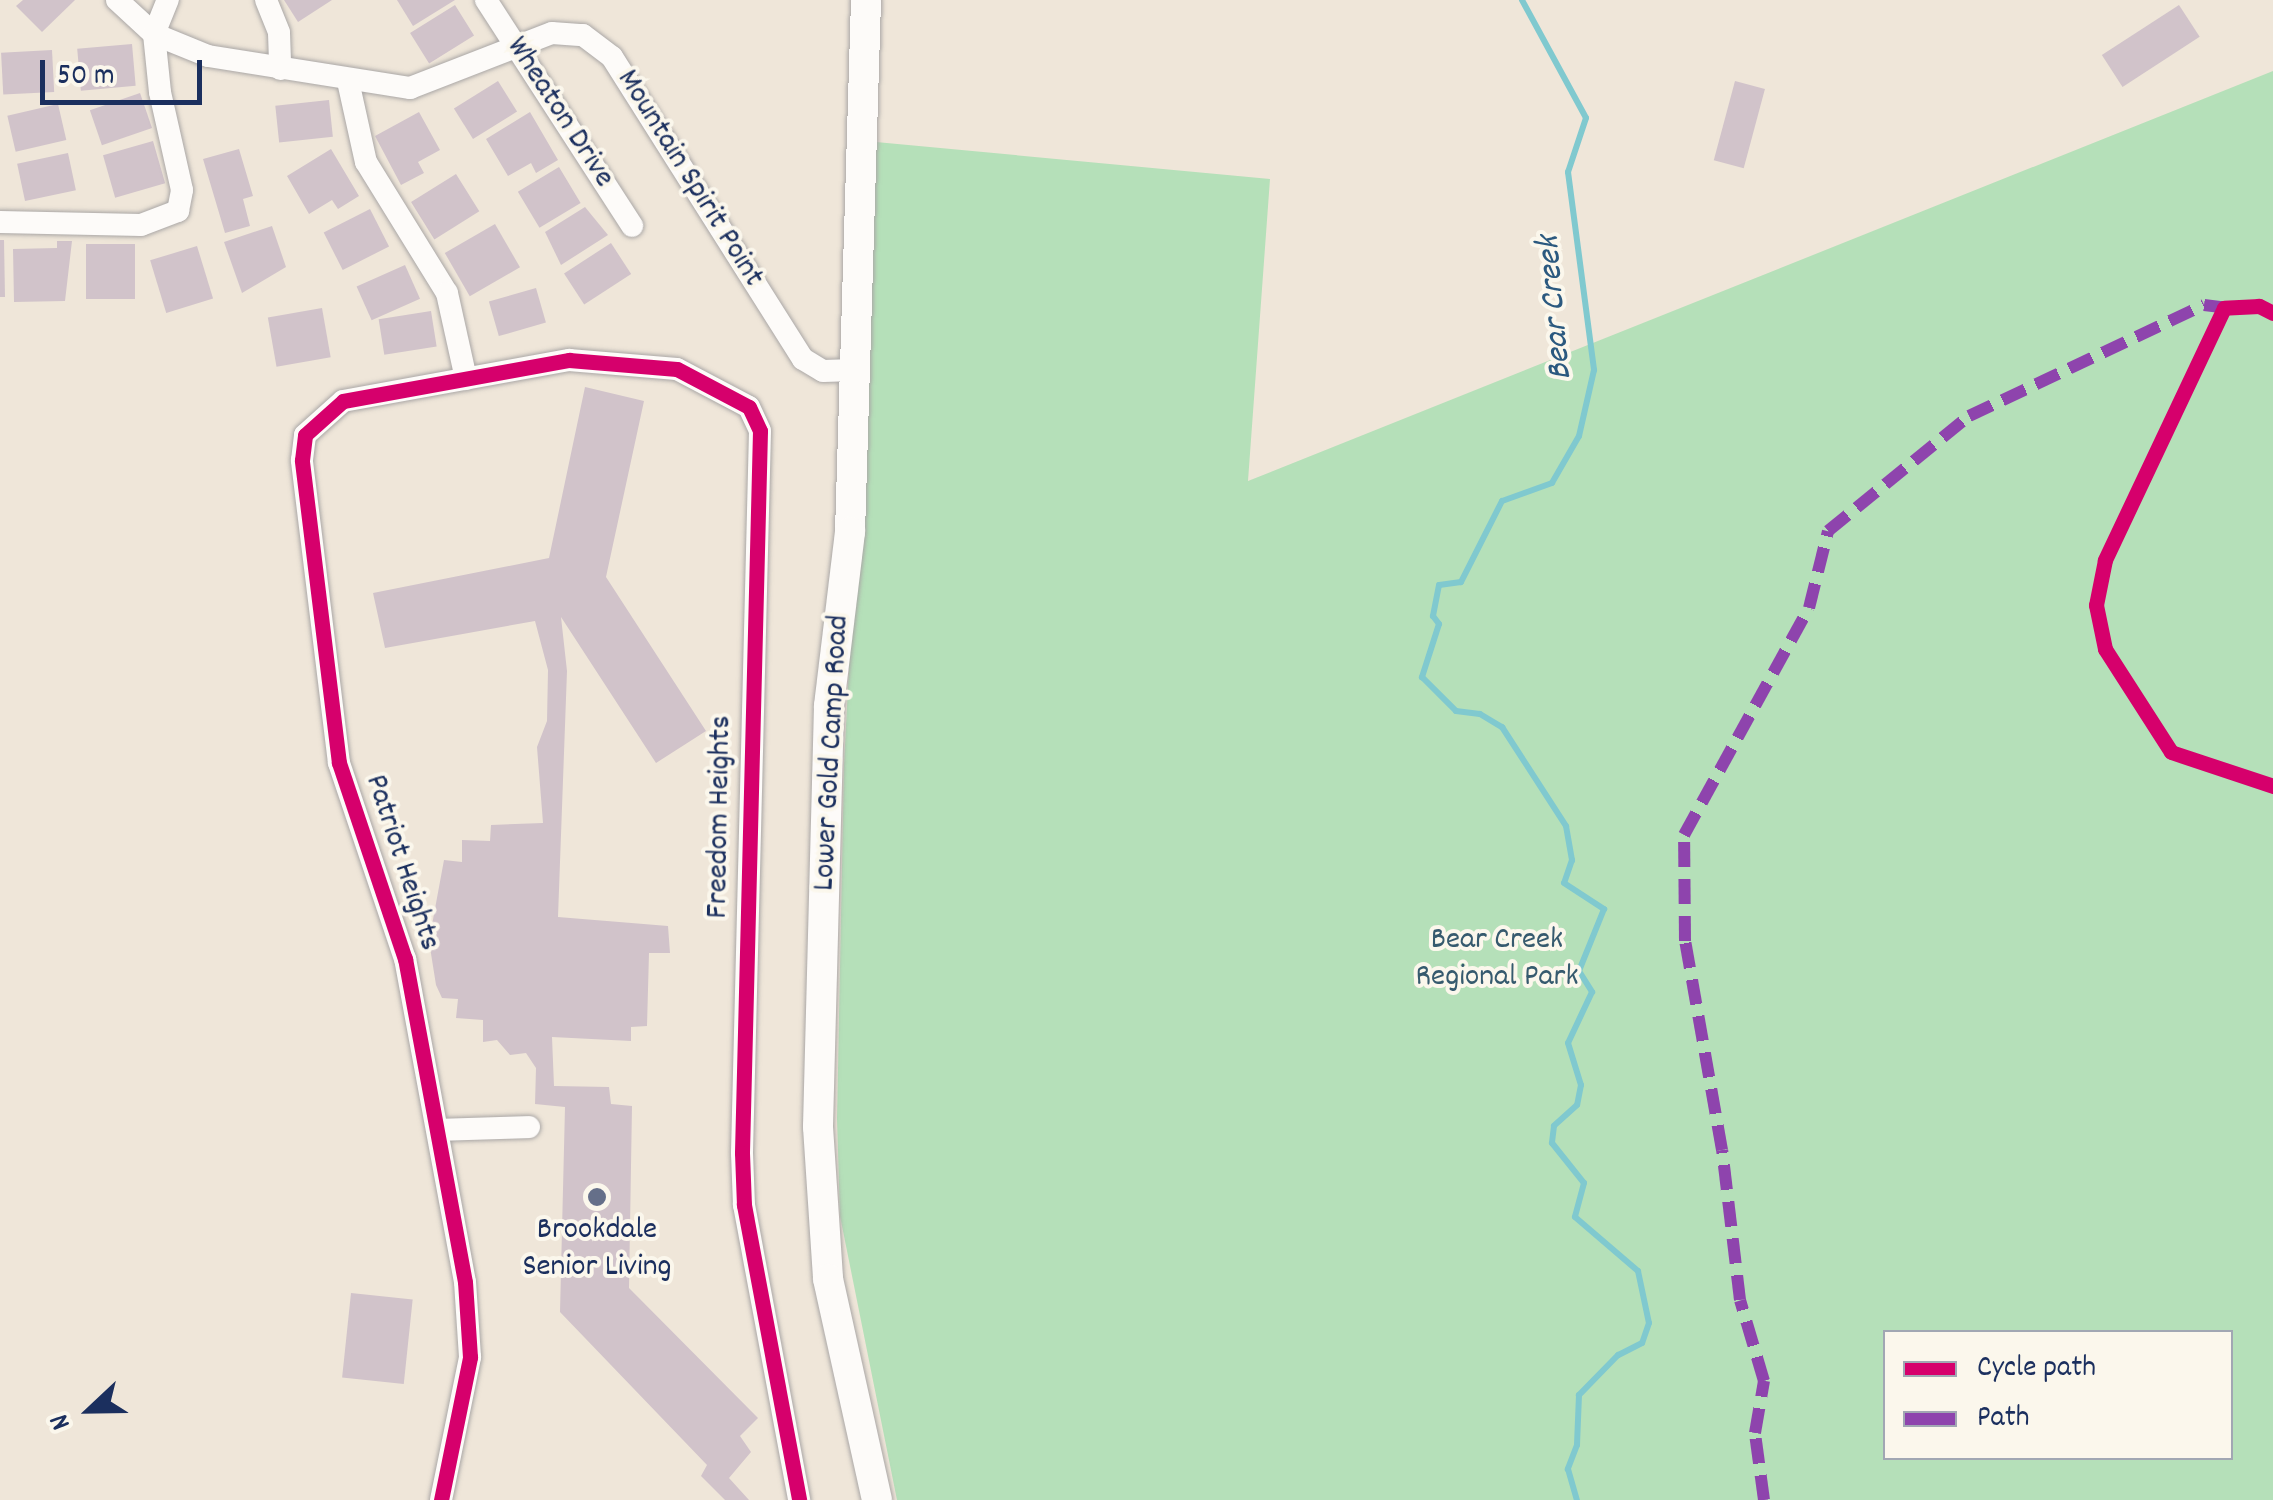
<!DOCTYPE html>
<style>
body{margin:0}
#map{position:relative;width:2273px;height:1500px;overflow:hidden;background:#efe6d9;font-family:Dekko,sans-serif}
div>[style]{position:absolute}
.green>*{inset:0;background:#b5e0b9}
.stream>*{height:6px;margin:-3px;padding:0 3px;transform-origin:3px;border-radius:3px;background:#80c9cf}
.building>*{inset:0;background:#d1c3ca;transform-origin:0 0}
.roads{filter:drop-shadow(0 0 2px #aaa7a6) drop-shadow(0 0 2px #aaa7a6)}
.street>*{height:22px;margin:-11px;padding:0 11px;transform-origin:11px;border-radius:11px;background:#fdfbf9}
.secondary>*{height:30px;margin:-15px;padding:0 15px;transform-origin:15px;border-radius:15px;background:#fdfbf9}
.quiet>*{height:12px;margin-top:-6px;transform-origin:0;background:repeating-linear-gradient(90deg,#8e44ad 0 25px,transparent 0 37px)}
.cycleway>*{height:15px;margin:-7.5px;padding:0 7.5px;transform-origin:7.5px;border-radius:7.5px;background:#d6006c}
.dots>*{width:28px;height:28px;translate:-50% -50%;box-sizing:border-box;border:5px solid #fbf7ec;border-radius:50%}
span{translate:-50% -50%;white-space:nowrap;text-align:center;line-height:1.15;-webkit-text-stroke:8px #fbf7ec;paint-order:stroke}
.street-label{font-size:32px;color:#1b2f5e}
.park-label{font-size:32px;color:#365a6e}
.poi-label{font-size:32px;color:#1b2f5e}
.water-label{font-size:35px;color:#2b597f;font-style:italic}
.legend{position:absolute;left:1883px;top:1330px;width:350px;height:130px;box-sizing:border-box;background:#fbf7ec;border:2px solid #a1a7b3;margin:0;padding:12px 18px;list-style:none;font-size:30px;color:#1b2f5e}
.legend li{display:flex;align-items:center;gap:20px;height:50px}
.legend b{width:50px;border:2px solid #a1a7b3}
.north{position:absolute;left:40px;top:1360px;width:100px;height:100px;-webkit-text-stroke:8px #fbf7ec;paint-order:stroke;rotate:248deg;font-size:28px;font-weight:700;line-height:40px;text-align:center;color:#1b2f5e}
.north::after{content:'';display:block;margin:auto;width:35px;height:45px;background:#1b2f5e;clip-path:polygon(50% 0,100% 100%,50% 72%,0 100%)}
.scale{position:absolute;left:40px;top:60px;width:162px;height:45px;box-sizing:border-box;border:5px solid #1b2f5e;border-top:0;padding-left:12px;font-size:30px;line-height:35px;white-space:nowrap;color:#1b2f5e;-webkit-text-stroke:8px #fbf7ec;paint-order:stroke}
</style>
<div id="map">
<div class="green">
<i style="clip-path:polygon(evenodd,2273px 71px,2273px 1500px,897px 1500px,840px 1216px,837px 1119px,844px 765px,876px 142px,1270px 179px,1248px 481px,2273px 71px,1886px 1332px,2230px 1332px,2230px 1458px,1886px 1458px,1886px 1332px)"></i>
</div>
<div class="stream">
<i style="left:1522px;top:0;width:134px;rotate:61.5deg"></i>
<i style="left:1586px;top:118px;width:57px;rotate:108.4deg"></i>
<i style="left:1568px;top:172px;width:200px;rotate:82.5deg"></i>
<i style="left:1594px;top:370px;width:68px;rotate:102.8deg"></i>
<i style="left:1579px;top:436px;width:54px;rotate:119.9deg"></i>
<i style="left:1552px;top:483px;width:53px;rotate:160.2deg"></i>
<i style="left:1502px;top:501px;width:91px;rotate:116.8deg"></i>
<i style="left:1461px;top:582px;width:22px;rotate:172deg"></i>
<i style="left:1439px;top:585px;width:32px;rotate:101deg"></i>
<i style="left:1433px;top:616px;width:10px;rotate:53deg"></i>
<i style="left:1439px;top:624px;width:56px;rotate:107.8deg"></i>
<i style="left:1422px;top:677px;width:48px;rotate:45deg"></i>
<i style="left:1456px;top:711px;width:24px;rotate:7deg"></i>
<i style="left:1480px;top:714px;width:26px;rotate:31deg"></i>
<i style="left:1502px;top:727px;width:118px;rotate:57.1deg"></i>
<i style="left:1566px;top:826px;width:35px;rotate:80deg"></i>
<i style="left:1572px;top:860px;width:24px;rotate:109deg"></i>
<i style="left:1564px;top:883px;width:48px;rotate:33deg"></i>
<i style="left:1604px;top:909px;width:67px;rotate:112deg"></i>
<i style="left:1579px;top:971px;width:25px;rotate:58deg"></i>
<i style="left:1592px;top:992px;width:56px;rotate:115.2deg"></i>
<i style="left:1568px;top:1043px;width:44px;rotate:72.8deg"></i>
<i style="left:1581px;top:1085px;width:20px;rotate:101deg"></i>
<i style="left:1577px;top:1105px;width:31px;rotate:138deg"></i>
<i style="left:1554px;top:1126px;width:17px;rotate:97deg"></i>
<i style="left:1552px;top:1143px;width:51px;rotate:51.3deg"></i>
<i style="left:1584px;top:1183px;width:35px;rotate:105deg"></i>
<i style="left:1575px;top:1217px;width:83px;rotate:40.6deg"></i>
<i style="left:1638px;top:1271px;width:53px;rotate:78.1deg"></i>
<i style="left:1649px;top:1323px;width:21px;rotate:109deg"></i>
<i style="left:1642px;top:1343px;width:27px;rotate:153deg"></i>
<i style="left:1618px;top:1355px;width:56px;rotate:134.3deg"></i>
<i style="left:1579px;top:1395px;width:50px;rotate:92.3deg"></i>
<i style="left:1577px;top:1445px;width:26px;rotate:111deg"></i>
<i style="left:1568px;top:1469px;width:32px;rotate:74deg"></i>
</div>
<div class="building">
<i style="clip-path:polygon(23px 0,75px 0,42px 32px,16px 6px)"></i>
<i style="clip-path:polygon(284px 0,332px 0,298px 22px)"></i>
<i style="clip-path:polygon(397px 0,455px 0,413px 26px)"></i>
<i style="left:455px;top:5px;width:36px;height:53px;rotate:58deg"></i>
<i style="left:2179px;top:5px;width:38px;height:92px;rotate:57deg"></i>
<i style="left:132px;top:44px;width:42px;height:55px;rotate:85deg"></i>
<i style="left:52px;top:50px;width:42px;height:51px;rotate:87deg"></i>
<i style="left:498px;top:81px;width:36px;height:52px;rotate:58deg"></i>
<i style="left:1735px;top:81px;width:31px;height:82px;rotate:15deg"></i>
<i style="left:140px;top:93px;width:37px;height:53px;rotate:71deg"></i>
<i style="left:329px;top:100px;width:37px;height:54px;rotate:84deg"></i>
<i style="left:58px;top:104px;width:37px;height:52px;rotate:77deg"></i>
<i style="clip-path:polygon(419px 112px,440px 150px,418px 162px,424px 173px,401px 185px,375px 136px)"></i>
<i style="clip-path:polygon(530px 112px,558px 160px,536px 173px,531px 163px,508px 176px,486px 139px)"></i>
<i style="left:153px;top:141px;width:44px;height:52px;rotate:74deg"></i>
<i style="clip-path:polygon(239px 149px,253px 196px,243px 199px,250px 226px,225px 233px,203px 159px)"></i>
<i style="clip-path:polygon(331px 149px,359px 196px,338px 209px,332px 200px,309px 214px,287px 176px)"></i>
<i style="left:68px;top:153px;width:38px;height:52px;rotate:78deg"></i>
<i style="left:559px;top:167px;width:42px;height:48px;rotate:59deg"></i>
<i style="left:456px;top:174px;width:44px;height:53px;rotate:58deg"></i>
<i style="clip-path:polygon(585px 207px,608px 235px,561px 265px,545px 232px)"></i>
<i style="left:370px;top:209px;width:42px;height:52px;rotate:63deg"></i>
<i style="left:495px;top:224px;width:50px;height:58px;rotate:60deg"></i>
<i style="clip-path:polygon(272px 226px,286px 267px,242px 293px,224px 242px)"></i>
<i style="clip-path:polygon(0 240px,4px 240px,5px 297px,0 297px)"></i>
<i style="clip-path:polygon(57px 241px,72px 241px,65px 301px,14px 302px,13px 249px,57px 248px)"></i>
<i style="left:611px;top:243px;width:37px;height:56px;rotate:57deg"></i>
<i style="left:86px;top:244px;width:49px;height:55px"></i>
<i style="left:197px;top:246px;width:55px;height:49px;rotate:73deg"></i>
<i style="left:405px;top:265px;width:37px;height:53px;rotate:66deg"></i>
<i style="left:536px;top:288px;width:36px;height:49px;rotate:74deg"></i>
<i style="left:322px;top:308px;width:50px;height:55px;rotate:80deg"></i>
<i style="left:431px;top:311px;width:36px;height:53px;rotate:81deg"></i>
<i style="clip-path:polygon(585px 387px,644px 401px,606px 577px,706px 731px,656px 763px,561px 617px,567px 671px,558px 917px,668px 926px,670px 953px,649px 953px,647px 1026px,631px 1027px,631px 1041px,552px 1037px,554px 1086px,609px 1087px,611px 1104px,632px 1106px,629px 1288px,758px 1418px,740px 1436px,751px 1452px,729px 1478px,749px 1500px,725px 1500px,701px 1476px,707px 1465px,560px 1312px,565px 1107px,535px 1104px,536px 1068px,526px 1053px,510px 1055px,497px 1040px,483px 1042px,483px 1020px,456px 1018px,458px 999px,442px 998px,436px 985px,429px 941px,444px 860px,462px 862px,462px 840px,490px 841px,491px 825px,543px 823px,537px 747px,547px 721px,548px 670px,535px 621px,385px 648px,373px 593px,549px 558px)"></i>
<i style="left:351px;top:1293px;width:62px;height:85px;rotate:6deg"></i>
</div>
<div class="roads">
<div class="street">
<i style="left:117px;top:0;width:50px;rotate:42.6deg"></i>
<i style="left:154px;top:34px;width:58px;rotate:22.2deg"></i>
<i style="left:208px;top:56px;width:205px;rotate:9deg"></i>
<i style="left:410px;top:88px;width:152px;rotate:-21.2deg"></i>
<i style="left:552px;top:33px;width:31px;rotate:4deg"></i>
<i style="left:583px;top:35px;width:36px;rotate:37deg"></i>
<i style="left:612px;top:57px;width:357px;rotate:57.7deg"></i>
<i style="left:803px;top:359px;width:23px;rotate:31deg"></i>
<i style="left:823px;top:371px;width:32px;rotate:-2deg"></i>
<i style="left:266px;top:0;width:35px;rotate:68deg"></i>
<i style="left:279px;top:33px;width:36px;rotate:88deg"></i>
<i style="left:486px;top:0;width:269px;rotate:57.1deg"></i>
<i style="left:348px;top:81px;width:83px;rotate:77.5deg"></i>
<i style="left:366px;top:162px;width:154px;rotate:58.3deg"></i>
<i style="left:447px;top:293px;width:88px;rotate:77.5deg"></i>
<i style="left:0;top:222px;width:141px;rotate:1.2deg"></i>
<i style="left:141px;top:225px;width:40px;rotate:-21deg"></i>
<i style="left:178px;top:211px;width:21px;rotate:-79deg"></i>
<i style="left:182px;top:190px;width:100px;rotate:-102.7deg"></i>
<i style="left:160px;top:92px;width:58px;rotate:-95.9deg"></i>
<i style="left:154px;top:34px;width:37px;rotate:-68deg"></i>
<i style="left:439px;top:1130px;width:90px;rotate:-1.9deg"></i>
<i style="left:441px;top:1500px;width:146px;rotate:-78.5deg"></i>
<i style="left:470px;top:1357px;width:75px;rotate:-93.8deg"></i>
<i style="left:465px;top:1282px;width:329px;rotate:-100.5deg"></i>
<i style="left:405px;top:959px;width:207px;rotate:-108.6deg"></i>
<i style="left:339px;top:763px;width:305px;rotate:-97deg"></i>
<i style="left:302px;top:460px;width:25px;rotate:-83deg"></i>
<i style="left:305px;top:435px;width:51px;rotate:-41.8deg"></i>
<i style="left:343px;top:401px;width:230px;rotate:-10.3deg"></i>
<i style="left:569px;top:360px;width:108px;rotate:4.8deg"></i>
<i style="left:677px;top:369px;width:81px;rotate:27.8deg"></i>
<i style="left:749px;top:407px;width:26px;rotate:65deg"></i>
<i style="left:760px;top:431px;width:722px;rotate:91.43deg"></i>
<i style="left:742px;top:1153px;width:52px;rotate:87.8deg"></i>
<i style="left:744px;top:1205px;width:300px;rotate:79.4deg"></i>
</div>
<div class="secondary">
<i style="left:866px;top:0;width:532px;rotate:91.72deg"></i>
<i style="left:850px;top:532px;width:175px;rotate:96.9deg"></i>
<i style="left:829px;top:706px;width:421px;rotate:91.5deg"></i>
<i style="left:818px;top:1127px;width:152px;rotate:86.2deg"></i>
<i style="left:828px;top:1279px;width:226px;rotate:77.5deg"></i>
</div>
</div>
<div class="quiet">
<i style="left:1764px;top:1500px;width:68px;rotate:-97.7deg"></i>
<i style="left:1755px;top:1433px;width:53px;rotate:-80.2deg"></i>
<i style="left:1764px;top:1381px;width:84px;rotate:-106.5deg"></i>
<i style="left:1740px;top:1300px;width:151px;rotate:-96.8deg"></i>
<i style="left:1722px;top:1150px;width:212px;rotate:-100deg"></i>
<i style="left:1685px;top:941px;width:106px;rotate:-90.5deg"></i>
<i style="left:1684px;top:835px;width:259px;rotate:-61.2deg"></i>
<i style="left:1809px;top:608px;width:79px;rotate:-76.1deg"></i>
<i style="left:1828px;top:531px;width:182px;rotate:-39.2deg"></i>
<i style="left:1969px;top:416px;width:260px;rotate:-25.3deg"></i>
<i style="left:2204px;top:305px;width:26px;rotate:7deg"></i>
</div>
<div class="cycleway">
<i style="left:2273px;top:313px;width:16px;rotate:-153deg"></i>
<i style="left:2259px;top:306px;width:35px;rotate:177deg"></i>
<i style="left:2224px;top:308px;width:279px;rotate:115.3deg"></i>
<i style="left:2105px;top:560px;width:46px;rotate:101.3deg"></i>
<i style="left:2096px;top:605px;width:45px;rotate:78.4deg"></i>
<i style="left:2105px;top:649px;width:122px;rotate:57.3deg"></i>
<i style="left:2171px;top:752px;width:108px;rotate:18.4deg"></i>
<i style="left:441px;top:1500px;width:146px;rotate:-78.5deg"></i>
<i style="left:470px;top:1357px;width:75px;rotate:-93.8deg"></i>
<i style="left:465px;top:1282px;width:329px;rotate:-100.5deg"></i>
<i style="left:405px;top:959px;width:207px;rotate:-108.6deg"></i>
<i style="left:339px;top:763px;width:305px;rotate:-97deg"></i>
<i style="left:302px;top:460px;width:25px;rotate:-83deg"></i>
<i style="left:305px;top:435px;width:51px;rotate:-41.8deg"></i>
<i style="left:343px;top:401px;width:230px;rotate:-10.3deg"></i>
<i style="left:569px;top:360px;width:108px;rotate:4.8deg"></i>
<i style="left:677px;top:369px;width:81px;rotate:27.8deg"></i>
<i style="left:749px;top:407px;width:26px;rotate:65deg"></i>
<i style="left:760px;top:431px;width:722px;rotate:91.43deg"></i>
<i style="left:742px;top:1153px;width:52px;rotate:87.8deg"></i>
<i style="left:744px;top:1205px;width:300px;rotate:79.4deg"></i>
</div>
<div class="dots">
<i style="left:597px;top:1197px;background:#656f89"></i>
</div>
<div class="street-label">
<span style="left:559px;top:113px;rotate:57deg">Wheaton Drive</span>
<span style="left:689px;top:179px;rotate:58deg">Mountain Spirit Point</span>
<span style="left:833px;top:753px;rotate:-87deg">Lower Gold Camp Road</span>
<span style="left:721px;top:817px;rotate:-89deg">Freedom Heights</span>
<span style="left:401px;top:863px;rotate:72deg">Patriot Heights</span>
</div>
<div class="park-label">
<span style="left:1497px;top:960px">Bear Creek<br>Regional Park</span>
</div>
<div class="poi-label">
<span style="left:597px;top:1250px">Brookdale<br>Senior Living</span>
</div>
<div class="water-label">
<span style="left:1556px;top:308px;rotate:-95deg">Bear Creek</span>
</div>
<ul class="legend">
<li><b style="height:12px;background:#d6006c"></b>Cycle path</li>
<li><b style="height:12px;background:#8e44ad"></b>Path</li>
</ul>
<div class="north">N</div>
<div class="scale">50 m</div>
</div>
